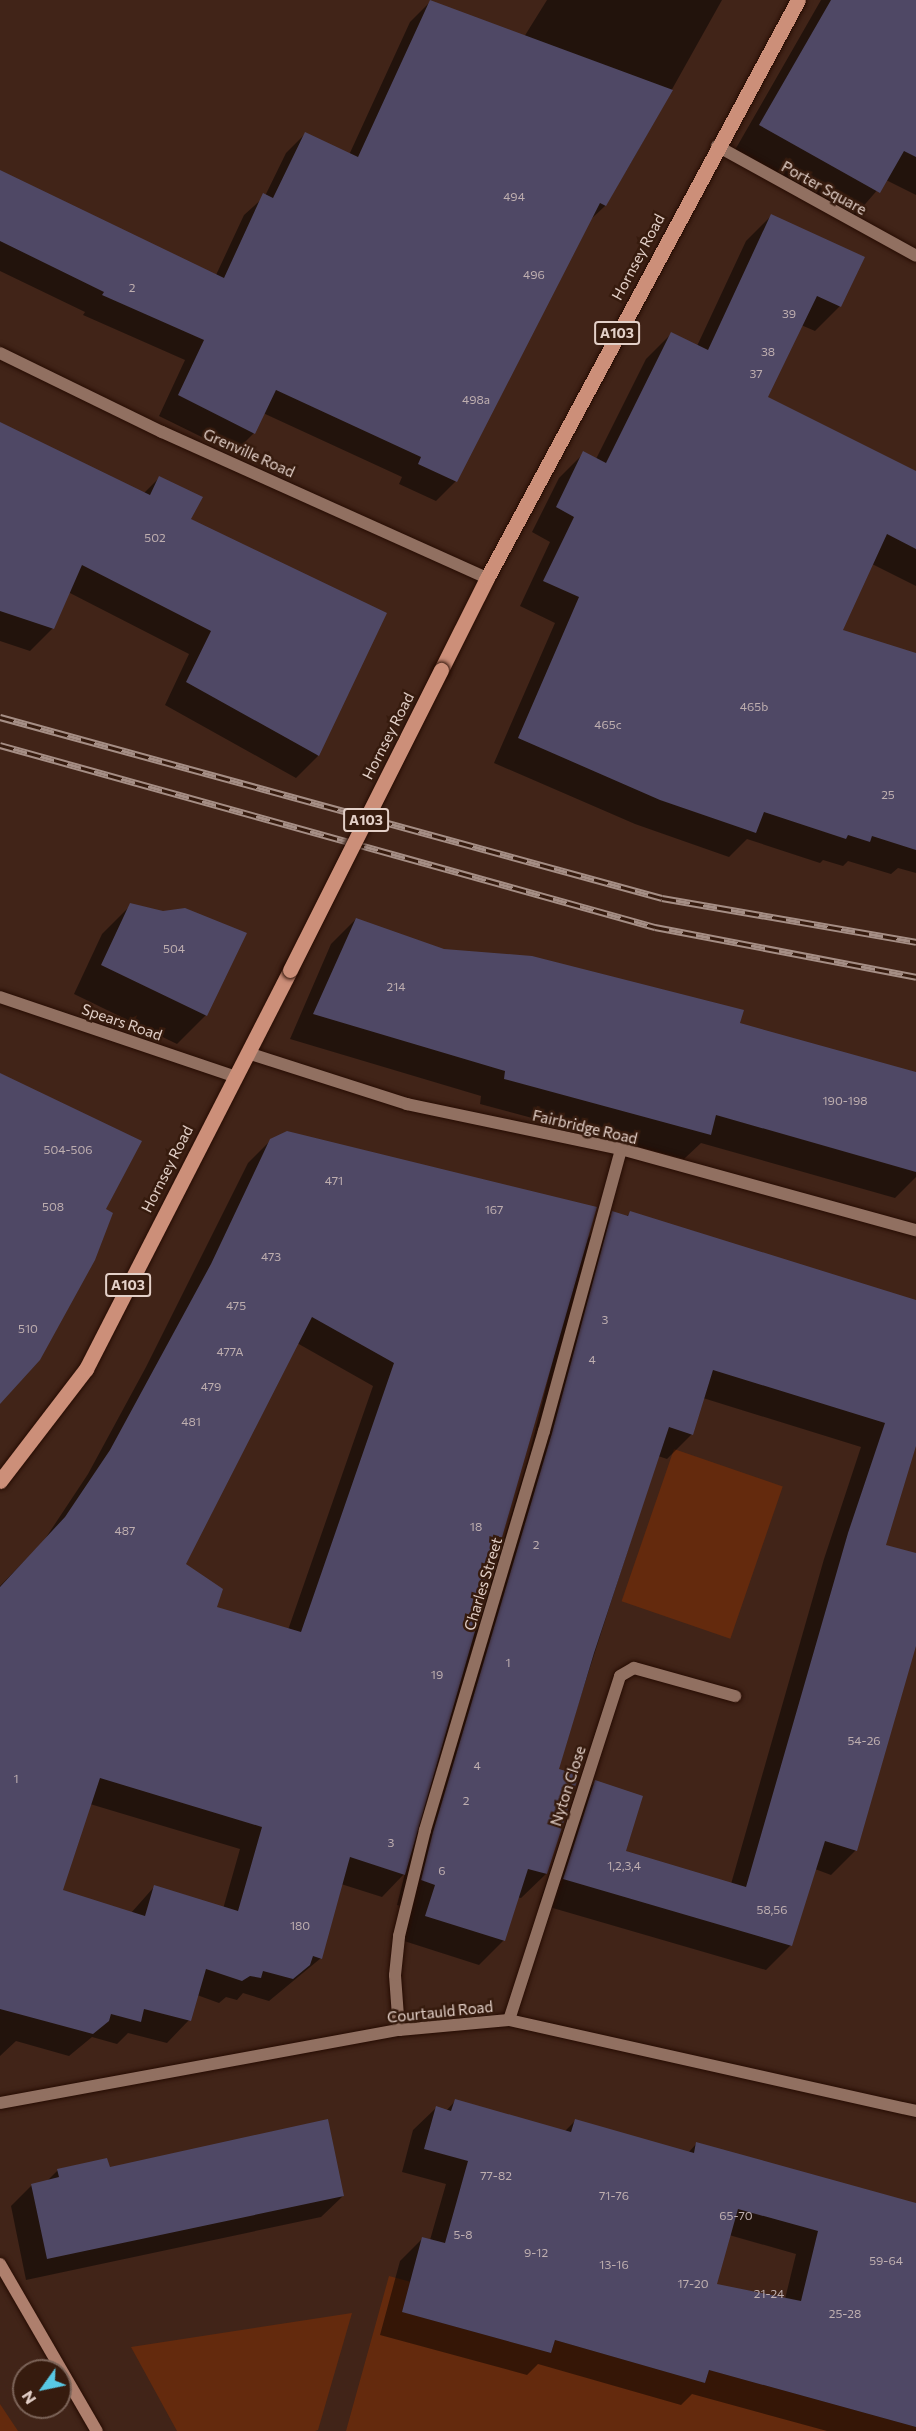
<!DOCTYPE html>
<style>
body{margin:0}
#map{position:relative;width:916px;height:2431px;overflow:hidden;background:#412418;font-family:Commissioner,sans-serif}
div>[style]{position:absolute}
.green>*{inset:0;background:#642a0d;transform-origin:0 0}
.shadow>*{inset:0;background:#0007}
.building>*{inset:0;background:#4f4865}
.roads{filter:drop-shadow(0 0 2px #260c03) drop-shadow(0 0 2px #260c03)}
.street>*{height:12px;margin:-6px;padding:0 6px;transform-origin:6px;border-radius:6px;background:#917061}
.secondary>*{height:12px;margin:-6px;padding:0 6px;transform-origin:6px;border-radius:6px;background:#ae7f6d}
.primary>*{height:15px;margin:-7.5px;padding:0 7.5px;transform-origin:7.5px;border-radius:7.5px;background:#cc8f79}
.rail>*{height:7px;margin-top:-3.5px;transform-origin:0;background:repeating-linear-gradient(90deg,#361b0e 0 14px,#a58e85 0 28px);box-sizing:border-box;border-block:2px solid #a58e85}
.bridges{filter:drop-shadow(0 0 2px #260c03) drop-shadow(0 0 2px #260c03)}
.primary-bridge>*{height:15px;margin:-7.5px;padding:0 7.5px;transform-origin:7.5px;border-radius:7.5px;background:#cc8f79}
span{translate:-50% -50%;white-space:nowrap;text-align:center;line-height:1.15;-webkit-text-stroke:5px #361b0e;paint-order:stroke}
.number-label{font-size:12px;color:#beaeaf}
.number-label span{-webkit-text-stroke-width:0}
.shield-label span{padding:2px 4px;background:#361b0e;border:2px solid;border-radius:4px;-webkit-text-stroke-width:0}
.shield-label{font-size:14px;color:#e3d0c8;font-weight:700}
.street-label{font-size:15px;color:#e3d0c8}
.north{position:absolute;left:12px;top:2359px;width:60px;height:60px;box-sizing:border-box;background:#361b0e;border:2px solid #7b6358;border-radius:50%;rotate:237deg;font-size:16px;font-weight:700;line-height:24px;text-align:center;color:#e3d0c8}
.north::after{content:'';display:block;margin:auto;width:21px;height:27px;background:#58c8e4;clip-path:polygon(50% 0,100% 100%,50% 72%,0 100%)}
</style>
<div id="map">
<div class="green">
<i style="left:674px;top:1449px;width:115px;height:161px;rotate:19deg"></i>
<i style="clip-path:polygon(389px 2276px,411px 2282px,403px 2312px,551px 2353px,555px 2340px,705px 2383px,709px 2370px,916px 2427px,916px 2431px,346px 2431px)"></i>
<i style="clip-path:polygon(352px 2313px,318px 2430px,315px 2431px,177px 2431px,131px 2347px)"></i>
<i style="clip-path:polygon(0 2404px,18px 2431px,0 2431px)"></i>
</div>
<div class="shadow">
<i style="clip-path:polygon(547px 0,722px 0,633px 159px,605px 206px,589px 221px,456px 481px,436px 501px,399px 484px,402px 477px,263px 413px,254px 433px,234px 453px,159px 416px,185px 360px,83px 315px,85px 312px,0 271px,0 174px,216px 275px,244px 215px,265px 196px,286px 153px,305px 134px,349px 155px,410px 22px,430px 2px,524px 37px)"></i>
<i style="clip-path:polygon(821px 0,916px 0,916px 195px,886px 180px,854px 217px,735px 150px)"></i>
<i style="clip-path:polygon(771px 216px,840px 306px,815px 331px,801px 325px,766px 398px,916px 472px,916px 586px,872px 564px,841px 631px,916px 654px,916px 873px,898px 868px,891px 874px,848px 861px,843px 866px,823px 860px,820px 863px,747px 839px,729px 857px,635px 824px,494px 763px,555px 623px,520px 606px,550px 542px,532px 532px,559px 478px,584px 453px,596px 459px,646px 359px,671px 334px,697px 346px,746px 241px)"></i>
<i style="clip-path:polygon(0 424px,144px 493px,159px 478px,318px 756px,296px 778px,165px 705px,189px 654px,68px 592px,53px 628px,30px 651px,0 641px)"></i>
<i style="clip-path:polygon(131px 905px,245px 934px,206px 1015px,177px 1044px,74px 994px,102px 934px)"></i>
<i style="clip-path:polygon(356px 919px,444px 951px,739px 1024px,916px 1074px,916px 1177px,895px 1198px,701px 1143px,684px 1159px,480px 1104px,481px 1096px,290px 1039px,331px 944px)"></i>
<i style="clip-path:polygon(evenodd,271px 1140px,585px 1241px,613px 1213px,626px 1217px,630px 1213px,916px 1301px,916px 1441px,884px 1546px,916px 1555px,916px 1641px,856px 1850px,831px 1875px,815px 1869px,791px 1945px,766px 1970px,539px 1904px,571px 1807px,595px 1782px,625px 1852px,731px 1884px,824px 1559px,861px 1447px,703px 1398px,692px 1434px,667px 1459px,658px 1456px,557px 1770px,546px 1874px,521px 1898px,517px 1897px,504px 1940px,479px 1965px,401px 1940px,411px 1909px,397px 1905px,405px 1873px,382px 1897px,341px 1884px,321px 1958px,269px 2001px,243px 1993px,237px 2000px,226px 1997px,219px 2003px,197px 1995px,189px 2020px,167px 2043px,128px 2033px,117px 2044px,92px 2037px,69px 2056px,16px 2041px,0 2056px,0 1586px,43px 1542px,88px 1474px,146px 1367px,248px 1163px,271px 1140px,565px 1312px,528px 1459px,481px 1616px,478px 1615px,565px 1312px,271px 1140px,297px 1343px,373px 1386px,288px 1630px,215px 1608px,184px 1565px,297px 1343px,271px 1140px,90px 1804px,240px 1849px,223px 1909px,154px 1887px,131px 1913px,62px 1891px,90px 1804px)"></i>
<i style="clip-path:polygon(evenodd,456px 2100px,564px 2132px,576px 2120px,688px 2153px,697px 2143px,916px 2204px,916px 2431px,827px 2431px,692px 2394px,681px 2405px,538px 2364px,527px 2375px,380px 2335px,400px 2261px,423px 2238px,430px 2240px,446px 2184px,402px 2172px,413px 2130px,436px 2108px,446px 2111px,456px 2100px,729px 2235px,796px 2254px,785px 2299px,716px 2285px,729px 2235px)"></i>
<i style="clip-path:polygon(108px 2169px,343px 2196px,321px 2217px,26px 2280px,11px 2206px,32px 2185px,46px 2182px,58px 2170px)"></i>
</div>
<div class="building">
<i style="clip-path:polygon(430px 0,673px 90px,606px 206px,600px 203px,457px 482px,418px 464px,421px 457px,276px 390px,255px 434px,178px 395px,204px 340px,102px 295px,104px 292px,0 241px,0 170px,224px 278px,263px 193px,273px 198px,305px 132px,358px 157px)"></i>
<i style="clip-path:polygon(831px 0,916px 0,916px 157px,904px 151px,880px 193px,759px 125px)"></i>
<i style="clip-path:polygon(771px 214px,865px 257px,841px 307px,817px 296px,768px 397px,916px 471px,916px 549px,887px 534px,843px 630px,916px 653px,916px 850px,872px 836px,870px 842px,848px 835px,846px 839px,764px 812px,756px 833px,660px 800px,518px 738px,579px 597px,543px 581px,574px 517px,556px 507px,583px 451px,606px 463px,671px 332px,708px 350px)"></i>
<i style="clip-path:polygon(0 422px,150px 495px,159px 476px,203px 497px,191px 519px,387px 613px,319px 756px,186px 682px,211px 631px,82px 565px,54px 629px,0 611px)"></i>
<i style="clip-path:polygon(130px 903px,163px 911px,185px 908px,247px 933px,207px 1016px,101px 965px)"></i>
<i style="clip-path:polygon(356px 918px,444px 949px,532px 956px,744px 1010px,740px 1023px,916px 1072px,916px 1172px,716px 1115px,711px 1135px,504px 1079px,505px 1071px,313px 1014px)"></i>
<i style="clip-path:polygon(0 1073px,142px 1141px,106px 1209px,113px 1213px,95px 1260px,40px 1360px,0 1404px)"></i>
<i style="clip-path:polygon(evenodd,287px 1131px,597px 1207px,405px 1875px,350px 1857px,322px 1959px,313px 1956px,310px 1965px,293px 1979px,263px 1971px,261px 1978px,250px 1976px,242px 1981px,206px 1969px,191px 2021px,144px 2009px,141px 2022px,111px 2014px,109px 2021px,93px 2034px,0 2009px,0 1587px,65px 1517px,110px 1450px,211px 1264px,270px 1139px,287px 1131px,312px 1317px,394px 1363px,301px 1632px,217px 1607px,223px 1589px,186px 1564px,312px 1317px,287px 1131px,100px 1778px,262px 1827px,238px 1911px,154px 1885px,145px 1916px,63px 1890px,100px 1778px)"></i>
<i style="clip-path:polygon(612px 1211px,628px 1216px,630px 1211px,916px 1300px,916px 1446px,886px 1545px,916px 1553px,916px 1646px,857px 1851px,825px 1841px,792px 1946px,563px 1879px,595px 1780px,643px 1796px,626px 1851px,746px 1887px,848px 1533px,885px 1423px,713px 1370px,693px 1435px,669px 1427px,594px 1653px,559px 1769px,579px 1775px,547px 1874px,528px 1869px,505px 1941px,425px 1916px,435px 1885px,421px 1880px,433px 1832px,552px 1433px)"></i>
<i style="clip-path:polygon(evenodd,455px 2099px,571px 2132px,575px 2119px,694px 2153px,696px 2142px,916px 2203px,916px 2427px,709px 2370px,705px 2383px,555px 2340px,551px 2353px,402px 2312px,422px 2237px,445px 2243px,468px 2161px,424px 2149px,436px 2106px,451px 2111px,455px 2099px,738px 2209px,818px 2231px,801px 2301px,717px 2284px,738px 2209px)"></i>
<i style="clip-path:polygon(328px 2119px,344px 2196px,47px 2259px,31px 2184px,59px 2177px,57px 2169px,107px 2158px,110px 2167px)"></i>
</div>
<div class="roads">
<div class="street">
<i style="left:717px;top:146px;width:227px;rotate:28.9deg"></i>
<i style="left:0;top:353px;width:180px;rotate:26deg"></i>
<i style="left:162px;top:432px;width:356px;rotate:24.2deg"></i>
<i style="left:0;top:997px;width:247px;rotate:18.7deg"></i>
<i style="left:248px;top:1053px;width:167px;rotate:17.8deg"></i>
<i style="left:407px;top:1104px;width:219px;rotate:11.9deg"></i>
<i style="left:621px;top:1149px;width:306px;rotate:15.4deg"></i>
<i style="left:509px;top:2020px;width:361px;rotate:-72.1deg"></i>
<i style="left:620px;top:1676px;width:16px;rotate:-30deg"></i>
<i style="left:634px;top:1668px;width:105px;rotate:15.5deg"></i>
<i style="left:399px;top:2030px;width:55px;rotate:-94.2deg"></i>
<i style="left:395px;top:1975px;width:39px;rotate:-84deg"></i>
<i style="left:399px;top:1936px;width:109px;rotate:-76.2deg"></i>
<i style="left:425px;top:1830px;width:416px;rotate:-73.4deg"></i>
<i style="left:544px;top:1431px;width:292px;rotate:-74.7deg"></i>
<i style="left:0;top:2103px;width:406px;rotate:-10.4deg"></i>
<i style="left:399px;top:2030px;width:110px;rotate:-5.2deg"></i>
<i style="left:509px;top:2020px;width:417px;rotate:12.6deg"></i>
</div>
<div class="secondary">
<i style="left:0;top:2264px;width:193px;rotate:59.9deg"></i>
</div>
<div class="primary">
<i style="left:441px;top:670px;width:103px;rotate:-63.4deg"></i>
<i style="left:487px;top:578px;width:656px;rotate:-61.72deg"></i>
<i style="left:0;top:1481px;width:141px;rotate:-52.5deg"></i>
<i style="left:86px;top:1369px;width:448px;rotate:-62.9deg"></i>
</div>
</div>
<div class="rail">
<i style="left:0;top:717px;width:686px;rotate:15.29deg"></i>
<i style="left:662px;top:898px;width:258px;rotate:9.8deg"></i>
<i style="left:0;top:745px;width:680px;rotate:15.53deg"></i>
<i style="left:655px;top:927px;width:266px;rotate:10.8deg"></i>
</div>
<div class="bridges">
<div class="primary-bridge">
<i style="left:290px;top:970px;width:336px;rotate:-63.3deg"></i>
</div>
</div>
<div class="number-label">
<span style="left:514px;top:197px">494</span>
<span style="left:534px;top:275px">496</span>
<span style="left:132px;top:288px">2</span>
<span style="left:789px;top:314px">39</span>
<span style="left:768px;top:352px">38</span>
<span style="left:756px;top:374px">37</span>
<span style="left:476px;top:400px">498a</span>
<span style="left:155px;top:538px">502</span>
<span style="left:754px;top:707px">465b</span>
<span style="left:608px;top:725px">465c</span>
<span style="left:888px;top:795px">25</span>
<span style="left:174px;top:949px">504</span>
<span style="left:396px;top:987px">214</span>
<span style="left:845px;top:1101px">190-198</span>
<span style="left:68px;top:1150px">504-506</span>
<span style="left:334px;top:1181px">471</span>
<span style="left:53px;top:1207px">508</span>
<span style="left:494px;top:1210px">167</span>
<span style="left:271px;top:1257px">473</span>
<span style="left:236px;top:1306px">475</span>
<span style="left:605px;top:1320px">3</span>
<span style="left:28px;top:1329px">510</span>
<span style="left:230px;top:1352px">477A</span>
<span style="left:592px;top:1360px">4</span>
<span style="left:211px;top:1387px">479</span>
<span style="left:191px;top:1422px">481</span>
<span style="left:476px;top:1527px">18</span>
<span style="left:125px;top:1531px">487</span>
<span style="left:536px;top:1545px">2</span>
<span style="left:508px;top:1663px">1</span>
<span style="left:437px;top:1675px">19</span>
<span style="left:864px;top:1741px">54-26</span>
<span style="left:477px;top:1766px">4</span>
<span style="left:16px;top:1779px">1</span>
<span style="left:466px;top:1801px">2</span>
<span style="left:391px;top:1843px">3</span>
<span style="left:624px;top:1866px">1,2,3,4</span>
<span style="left:442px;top:1871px">6</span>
<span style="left:772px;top:1910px">58,56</span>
<span style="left:300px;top:1926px">180</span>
<span style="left:496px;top:2176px">77-82</span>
<span style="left:614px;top:2196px">71-76</span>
<span style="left:736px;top:2216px">65-70</span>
<span style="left:463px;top:2235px">5-8</span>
<span style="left:536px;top:2253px">9-12</span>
<span style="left:886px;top:2261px">59-64</span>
<span style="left:614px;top:2265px">13-16</span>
<span style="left:693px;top:2284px">17-20</span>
<span style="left:769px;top:2294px">21-24</span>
<span style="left:845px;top:2314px">25-28</span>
</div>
<div class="shield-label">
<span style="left:617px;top:333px">A103</span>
<span style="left:366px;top:820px">A103</span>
<span style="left:128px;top:1285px">A103</span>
</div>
<div class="street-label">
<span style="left:824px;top:188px;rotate:29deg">Porter Square</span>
<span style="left:638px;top:257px;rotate:-62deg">Hornsey Road</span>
<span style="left:249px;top:453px;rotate:24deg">Grenville Road</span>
<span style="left:388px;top:736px;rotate:-63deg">Hornsey Road</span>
<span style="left:122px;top:1022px;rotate:19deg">Spears Road</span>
<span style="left:585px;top:1127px;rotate:13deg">Fairbridge Road</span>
<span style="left:167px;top:1169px;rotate:-63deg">Hornsey Road</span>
<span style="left:483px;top:1584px;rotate:-73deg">Charles Street</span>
<span style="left:568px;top:1786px;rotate:-72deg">Nyton Close</span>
<span style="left:440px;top:2012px;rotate:-6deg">Courtauld Road</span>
</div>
<div class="north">N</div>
</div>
